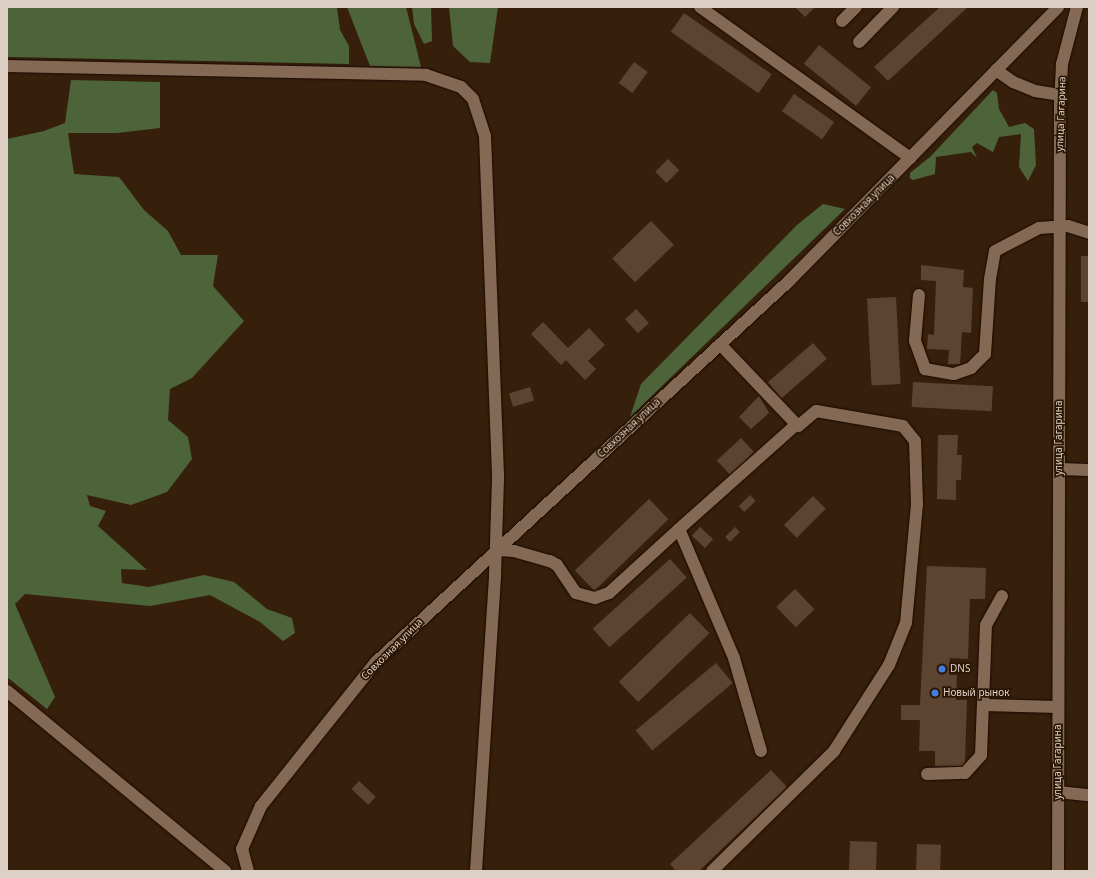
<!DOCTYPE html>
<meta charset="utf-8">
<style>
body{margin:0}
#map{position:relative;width:1096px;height:878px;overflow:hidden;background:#36200c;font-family:"Noto Sans",sans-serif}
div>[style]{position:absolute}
.forest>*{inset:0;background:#4d643b}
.building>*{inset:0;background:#5d4430;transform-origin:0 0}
.roads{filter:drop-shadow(0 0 1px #1c0800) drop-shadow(0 0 1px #1c0800)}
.minor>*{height:12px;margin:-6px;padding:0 6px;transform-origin:6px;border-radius:6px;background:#846a55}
.dots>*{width:11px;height:11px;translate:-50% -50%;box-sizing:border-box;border:2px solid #2b1603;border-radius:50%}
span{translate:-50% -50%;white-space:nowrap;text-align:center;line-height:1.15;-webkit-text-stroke:3.5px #2b1603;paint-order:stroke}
.street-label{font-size:10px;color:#dfd0c5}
.poi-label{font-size:10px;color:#dfd0c5}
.left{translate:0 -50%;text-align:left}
.frame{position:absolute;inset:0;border:8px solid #dfd0c5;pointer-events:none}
</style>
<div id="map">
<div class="forest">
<i style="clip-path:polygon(7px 7px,337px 7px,340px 30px,349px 46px,349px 64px,7px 57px)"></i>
<i style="clip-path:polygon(347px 7px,406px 7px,421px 67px,370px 66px)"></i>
<i style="clip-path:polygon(412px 7px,431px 7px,432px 41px,424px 44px,414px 24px)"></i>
<i style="clip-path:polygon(449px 7px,498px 7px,490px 63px,470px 62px,453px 46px)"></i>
<i style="clip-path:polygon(71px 80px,160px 82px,160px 128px,117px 133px,68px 133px,74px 174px,119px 177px,144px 210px,168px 231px,181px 255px,218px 255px,213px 286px,244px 321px,192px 378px,170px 389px,168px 420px,188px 437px,192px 459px,167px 492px,131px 505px,87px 495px,90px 506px,106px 511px,98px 526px,147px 570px,121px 569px,122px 583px,149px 587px,204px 575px,234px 582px,267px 609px,292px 618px,295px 633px,283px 641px,260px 622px,210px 595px,150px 606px,25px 594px,15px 604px,55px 697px,47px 709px,7px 677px,7px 139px,44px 131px,65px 123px)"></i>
<i style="clip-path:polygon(993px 90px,997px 93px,999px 109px,1009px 127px,1025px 123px,1034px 129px,1036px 165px,1028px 181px,1019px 167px,1021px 134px,999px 137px,993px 152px,977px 143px,972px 147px,977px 158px,971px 152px,936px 157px,935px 174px,913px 180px,910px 178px,910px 173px,930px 157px)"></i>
<i style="clip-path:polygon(823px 204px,845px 209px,630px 417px,641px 384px,797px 225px)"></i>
</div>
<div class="building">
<i style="clip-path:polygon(795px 7px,815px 7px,805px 17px)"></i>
<i style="clip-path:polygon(940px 7px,968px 7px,888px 81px,874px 67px)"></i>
<i style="left:684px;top:13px;width:107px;height:23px;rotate:35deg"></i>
<i style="left:819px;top:45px;width:67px;height:24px;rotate:39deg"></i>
<i style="left:634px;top:62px;width:17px;height:26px;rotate:36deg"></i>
<i style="left:794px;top:94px;width:49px;height:21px;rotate:35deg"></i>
<i style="left:668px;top:159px;width:16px;height:18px;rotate:45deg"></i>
<i style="left:651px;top:221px;width:33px;height:54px;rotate:46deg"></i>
<i style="left:1081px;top:256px;width:8px;height:46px"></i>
<i style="clip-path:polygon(921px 265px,964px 270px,963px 287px,973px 288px,971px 333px,962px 332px,960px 364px,948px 364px,949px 350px,927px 349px,928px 334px,934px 335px,936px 281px,921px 280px)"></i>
<i style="left:896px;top:297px;width:87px;height:29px;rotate:87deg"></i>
<i style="left:636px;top:309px;width:19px;height:15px;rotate:47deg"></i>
<i style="clip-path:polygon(543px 322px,568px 348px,589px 328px,605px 345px,588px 361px,596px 369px,585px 380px,566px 360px,561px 365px,531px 334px)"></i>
<i style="left:813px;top:343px;width:21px;height:60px;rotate:49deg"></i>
<i style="left:913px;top:382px;width:80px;height:25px;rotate:3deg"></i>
<i style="left:530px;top:387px;width:14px;height:22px;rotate:73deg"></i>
<i style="clip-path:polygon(759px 396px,769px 413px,751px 429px,739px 417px)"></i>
<i style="clip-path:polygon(938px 435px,958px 435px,957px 455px,962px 455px,961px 480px,956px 480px,956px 500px,937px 499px)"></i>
<i style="left:741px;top:438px;width:19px;height:33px;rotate:47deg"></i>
<i style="left:750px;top:495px;width:8px;height:16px;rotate:45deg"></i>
<i style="left:813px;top:496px;width:18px;height:41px;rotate:45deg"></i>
<i style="left:649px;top:499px;width:28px;height:103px;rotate:46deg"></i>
<i style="left:700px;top:527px;width:18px;height:12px;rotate:43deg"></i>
<i style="left:735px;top:527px;width:7px;height:14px;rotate:45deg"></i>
<i style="left:670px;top:559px;width:25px;height:104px;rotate:48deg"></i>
<i style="clip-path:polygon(927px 566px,986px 568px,985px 599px,970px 599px,968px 659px,950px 658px,949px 675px,957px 675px,956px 700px,967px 700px,965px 762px,962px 766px,935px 766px,935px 751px,919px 751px,920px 720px,901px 720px,901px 705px,920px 705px)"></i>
<i style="left:795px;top:589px;width:28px;height:26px;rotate:46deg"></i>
<i style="left:690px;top:613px;width:28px;height:99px;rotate:46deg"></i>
<i style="left:716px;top:663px;width:26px;height:105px;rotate:50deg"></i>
<i style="clip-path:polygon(771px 770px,787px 787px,699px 871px,676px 871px,670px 864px)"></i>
<i style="left:359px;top:781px;width:23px;height:11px;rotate:43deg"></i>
<i style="left:850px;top:841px;width:27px;height:30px;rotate:2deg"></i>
<i style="left:917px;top:844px;width:24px;height:27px;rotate:2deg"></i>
</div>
<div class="roads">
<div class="minor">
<i style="left:700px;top:7px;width:259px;rotate:35.7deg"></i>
<i style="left:842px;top:21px;width:20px;rotate:-45deg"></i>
<i style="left:859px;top:42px;width:49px;rotate:-45.8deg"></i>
<i style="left:7px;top:66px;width:419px;rotate:1.2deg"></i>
<i style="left:426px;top:75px;width:37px;rotate:19deg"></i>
<i style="left:461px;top:87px;width:17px;rotate:45deg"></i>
<i style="left:473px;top:99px;width:39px;rotate:72deg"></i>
<i style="left:485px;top:136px;width:343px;rotate:87.8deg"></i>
<i style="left:498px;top:479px;width:98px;rotate:91.8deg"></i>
<i style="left:495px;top:577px;width:295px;rotate:93.7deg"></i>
<i style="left:996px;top:70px;width:21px;rotate:35deg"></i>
<i style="left:1013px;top:82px;width:24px;rotate:22deg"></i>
<i style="left:1035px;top:91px;width:25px;rotate:9deg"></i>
<i style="left:919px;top:295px;width:46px;rotate:95deg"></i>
<i style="left:915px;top:341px;width:30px;rotate:70deg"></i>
<i style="left:925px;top:369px;width:29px;rotate:10deg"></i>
<i style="left:954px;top:374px;width:18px;rotate:-19deg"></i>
<i style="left:971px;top:368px;width:20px;rotate:-45deg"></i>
<i style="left:985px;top:354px;width:75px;rotate:-86.2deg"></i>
<i style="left:990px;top:279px;width:28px;rotate:-80deg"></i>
<i style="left:995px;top:251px;width:50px;rotate:-27.6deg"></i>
<i style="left:1039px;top:228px;width:29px;rotate:-4deg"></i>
<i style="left:1068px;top:226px;width:22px;rotate:18deg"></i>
<i style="left:1060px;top:469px;width:29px;rotate:2deg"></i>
<i style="left:497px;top:550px;width:17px;rotate:3deg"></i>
<i style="left:514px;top:551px;width:37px;rotate:16deg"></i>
<i style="left:550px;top:561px;width:8px;rotate:30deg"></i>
<i style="left:557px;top:565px;width:34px;rotate:56deg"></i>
<i style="left:576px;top:593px;width:20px;rotate:15deg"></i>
<i style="left:595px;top:598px;width:15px;rotate:-20deg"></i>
<i style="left:609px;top:593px;width:95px;rotate:-42.4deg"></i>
<i style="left:7px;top:691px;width:283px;rotate:39.5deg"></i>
<i style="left:984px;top:705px;width:74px;rotate:1.5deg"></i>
<i style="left:761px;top:751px;width:97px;rotate:-106.2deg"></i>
<i style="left:734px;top:658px;width:140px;rotate:-113.1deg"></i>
<i style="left:679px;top:529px;width:158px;rotate:-41.7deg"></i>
<i style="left:927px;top:774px;width:38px;rotate:-2deg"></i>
<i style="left:965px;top:773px;width:24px;rotate:-48deg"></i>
<i style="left:981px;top:755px;width:130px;rotate:-87.8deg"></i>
<i style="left:986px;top:625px;width:33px;rotate:-61deg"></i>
<i style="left:1058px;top:792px;width:31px;rotate:6deg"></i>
<i style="left:248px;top:871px;width:23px;rotate:-105deg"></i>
<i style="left:242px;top:849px;width:47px;rotate:-66.2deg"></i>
<i style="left:261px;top:806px;width:183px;rotate:-51.4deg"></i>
<i style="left:375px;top:663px;width:563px;rotate:-42.7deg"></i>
<i style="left:789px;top:281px;width:384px;rotate:-45.5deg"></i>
<i style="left:712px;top:871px;width:171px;rotate:-44.5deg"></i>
<i style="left:834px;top:751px;width:102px;rotate:-57.4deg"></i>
<i style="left:889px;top:665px;width:45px;rotate:-68deg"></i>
<i style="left:906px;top:623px;width:120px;rotate:-84.7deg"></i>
<i style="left:917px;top:504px;width:63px;rotate:-91.8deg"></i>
<i style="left:915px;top:441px;width:19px;rotate:-129deg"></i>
<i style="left:903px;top:426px;width:88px;rotate:-170.2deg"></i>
<i style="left:816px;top:411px;width:23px;rotate:140deg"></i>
<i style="left:798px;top:426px;width:113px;rotate:-133.6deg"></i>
<i style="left:1058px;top:871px;width:766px;rotate:-89.85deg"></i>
<i style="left:1060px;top:105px;width:41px;rotate:-87.2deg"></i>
<i style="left:1062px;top:64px;width:59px;rotate:-75.3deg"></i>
</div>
</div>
<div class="dots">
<i style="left:942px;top:669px;background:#3f7fe0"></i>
<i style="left:935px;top:693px;background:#3f7fe0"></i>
</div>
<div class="street-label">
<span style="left:1061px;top:114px;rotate:-88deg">улица Гагарина</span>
<span style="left:864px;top:205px;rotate:-45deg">Совхозная улица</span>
<span style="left:629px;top:428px;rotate:-43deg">Совхозная улица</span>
<span style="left:1059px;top:438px;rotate:-90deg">улица Гагарина</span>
<span style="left:392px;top:649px;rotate:-45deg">Совхозная улица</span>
<span style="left:1058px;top:762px;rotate:-90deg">улица Гагарина</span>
</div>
<div class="poi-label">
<span class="left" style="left:950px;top:669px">DNS</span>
<span class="left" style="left:943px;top:693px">Новый рынок</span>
</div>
<div class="frame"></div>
</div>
